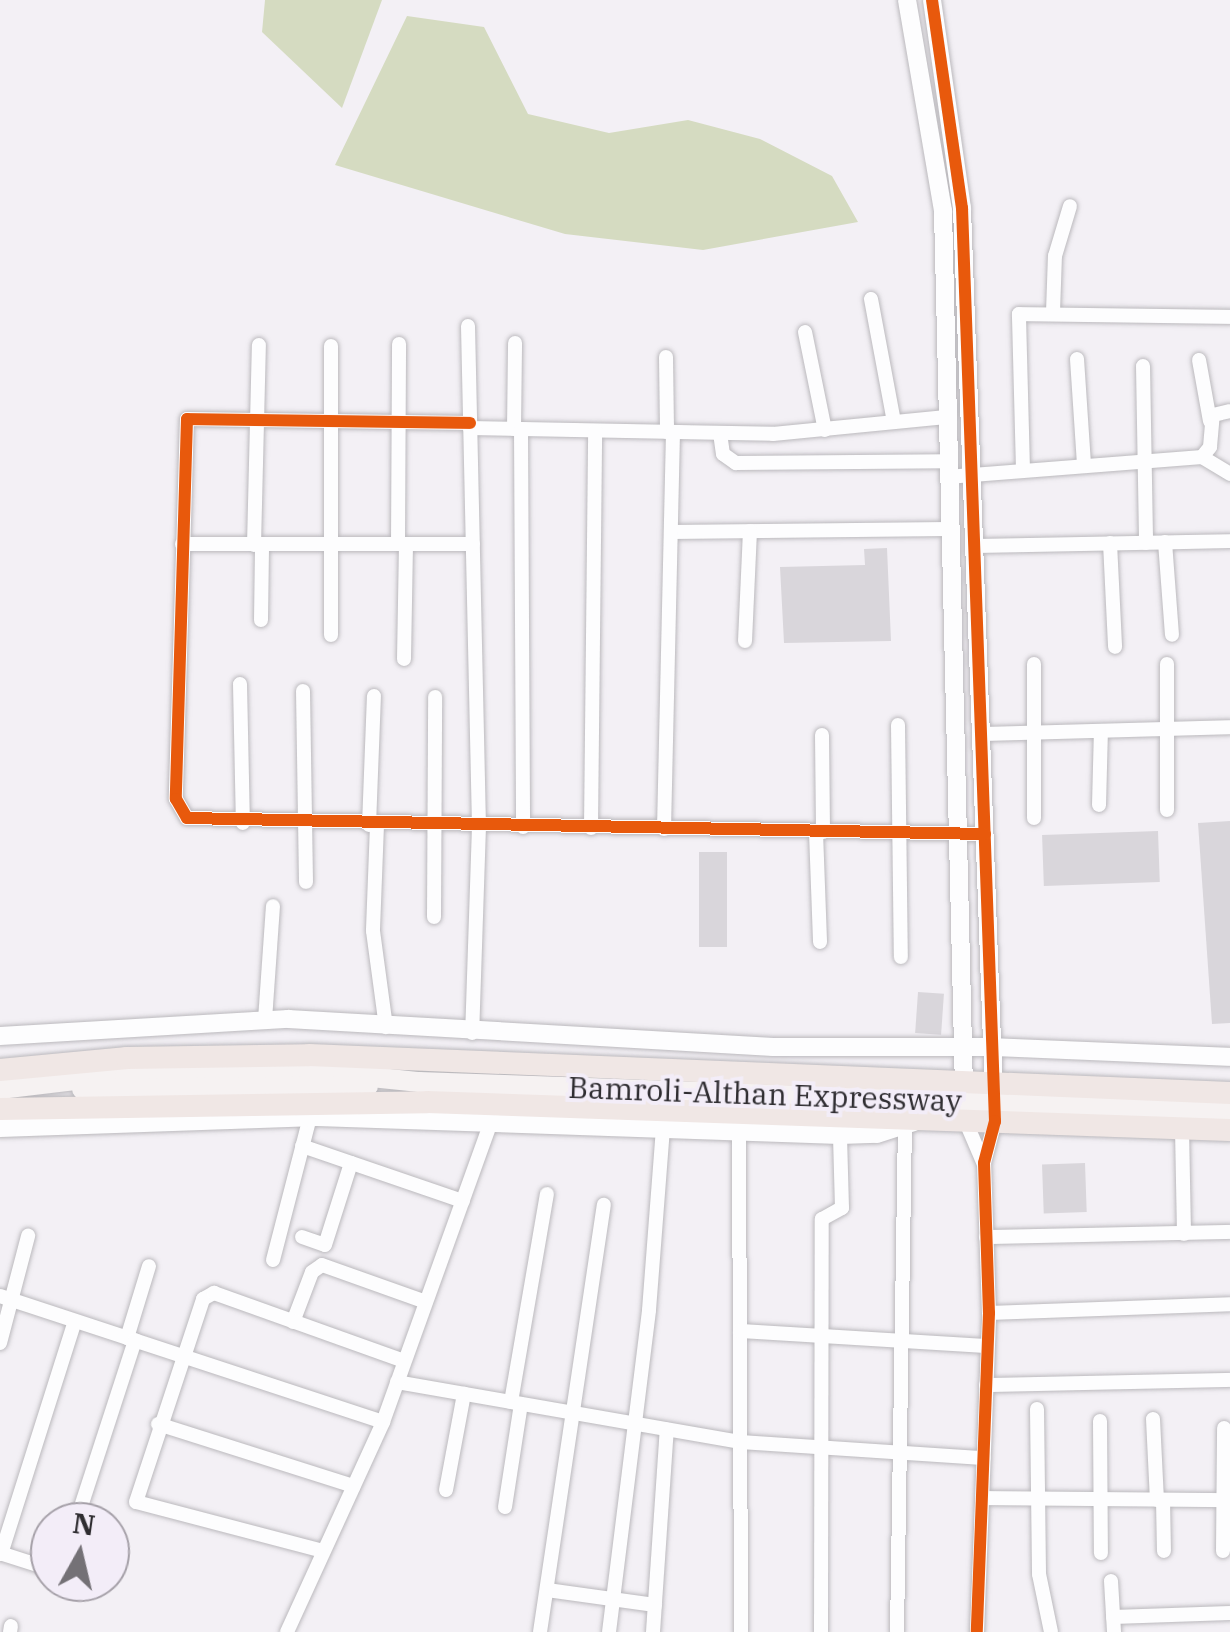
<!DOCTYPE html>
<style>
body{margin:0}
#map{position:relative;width:1230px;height:1632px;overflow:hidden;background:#f3f0f5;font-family:"IBM Plex Serif",serif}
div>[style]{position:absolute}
.green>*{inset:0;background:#d5dbc1}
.building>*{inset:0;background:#d9d6db;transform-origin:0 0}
.roads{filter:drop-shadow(0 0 2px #bbb9bd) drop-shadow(0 0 2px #bbb9bd)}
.minor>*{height:14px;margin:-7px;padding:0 7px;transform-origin:7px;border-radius:7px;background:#fdfdfe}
.tertiary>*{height:18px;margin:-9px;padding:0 9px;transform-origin:9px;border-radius:9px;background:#fdfdfe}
.secondary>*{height:20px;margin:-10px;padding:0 10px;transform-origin:10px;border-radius:10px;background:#f6f2f2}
.primary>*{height:22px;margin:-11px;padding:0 11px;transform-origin:11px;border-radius:11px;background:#f0e7e5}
.cycleway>*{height:12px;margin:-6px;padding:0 6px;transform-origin:6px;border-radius:6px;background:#e8590c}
span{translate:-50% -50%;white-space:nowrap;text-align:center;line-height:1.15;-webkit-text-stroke:8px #f3edf8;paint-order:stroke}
.street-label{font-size:30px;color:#2f2d31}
.north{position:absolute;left:30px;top:1502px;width:100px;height:100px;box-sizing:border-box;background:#f3edf8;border:2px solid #a5a0a8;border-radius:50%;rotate:8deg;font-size:28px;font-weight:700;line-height:40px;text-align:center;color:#2f2d31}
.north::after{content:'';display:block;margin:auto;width:35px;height:45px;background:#747176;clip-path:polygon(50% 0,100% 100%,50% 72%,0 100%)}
</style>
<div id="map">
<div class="green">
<i style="clip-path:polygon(265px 0,382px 0,342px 108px,262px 32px)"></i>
<i style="clip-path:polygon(407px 16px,484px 27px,528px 114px,609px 133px,688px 120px,760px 139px,832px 176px,858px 222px,703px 250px,565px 234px,335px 165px)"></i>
</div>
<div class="building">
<i style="clip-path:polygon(887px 548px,891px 641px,784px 643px,780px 567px,865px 565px,864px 549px)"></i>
<i style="clip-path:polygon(1230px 821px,1230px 1023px,1212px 1024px,1198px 823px)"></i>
<i style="left:1158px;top:831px;width:51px;height:116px;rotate:88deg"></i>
<i style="left:699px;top:852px;width:28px;height:95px"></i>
<i style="left:918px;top:992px;width:26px;height:41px;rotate:4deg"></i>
<i style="left:1085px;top:1163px;width:49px;height:43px;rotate:88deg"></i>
</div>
<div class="roads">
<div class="minor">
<i style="left:871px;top:299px;width:125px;rotate:79.4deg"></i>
<i style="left:1053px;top:312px;width:56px;rotate:-88deg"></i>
<i style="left:1055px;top:256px;width:52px;rotate:-73.3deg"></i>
<i style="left:468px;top:326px;width:500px;rotate:88.74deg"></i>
<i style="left:479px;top:826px;width:207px;rotate:91.9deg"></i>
<i style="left:805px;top:332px;width:100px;rotate:78.5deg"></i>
<i style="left:331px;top:346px;width:289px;rotate:90deg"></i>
<i style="left:666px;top:357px;width:75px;rotate:89.2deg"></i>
<i style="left:1077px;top:359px;width:105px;rotate:86.2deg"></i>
<i style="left:1199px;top:360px;width:62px;rotate:79.8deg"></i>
<i style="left:1143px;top:366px;width:177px;rotate:89deg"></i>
<i style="left:470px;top:423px;width:283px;rotate:-179.2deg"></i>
<i style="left:187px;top:419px;width:380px;rotate:91.7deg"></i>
<i style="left:176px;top:799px;width:22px;rotate:60deg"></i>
<i style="left:187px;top:818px;width:798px;rotate:1.15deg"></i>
<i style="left:470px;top:428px;width:303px;rotate:1.1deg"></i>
<i style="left:773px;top:434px;width:174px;rotate:-5.6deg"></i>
<i style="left:514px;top:429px;width:86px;rotate:-89.3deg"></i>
<i style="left:521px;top:429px;width:398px;rotate:89.7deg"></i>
<i style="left:720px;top:433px;width:21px;rotate:82deg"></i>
<i style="left:723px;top:454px;width:16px;rotate:35deg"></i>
<i style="left:736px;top:463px;width:211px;rotate:-0.5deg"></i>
<i style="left:1202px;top:457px;width:33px;rotate:31deg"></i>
<i style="left:1023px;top:470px;width:156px;rotate:-91.5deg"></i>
<i style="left:1019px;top:314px;width:211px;rotate:0.8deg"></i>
<i style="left:947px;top:477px;width:256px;rotate:-4.5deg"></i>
<i style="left:1202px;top:457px;width:13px;rotate:-51deg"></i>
<i style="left:1210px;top:447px;width:32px;rotate:-85deg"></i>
<i style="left:1213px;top:415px;width:17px;rotate:-13deg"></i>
<i style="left:671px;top:532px;width:277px;rotate:-0.6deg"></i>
<i style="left:1165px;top:542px;width:93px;rotate:85.7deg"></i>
<i style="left:1110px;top:543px;width:104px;rotate:87.2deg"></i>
<i style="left:182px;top:544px;width:291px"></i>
<i style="left:398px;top:544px;width:200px;rotate:-89.7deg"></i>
<i style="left:254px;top:545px;width:200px;rotate:-88.6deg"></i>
<i style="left:976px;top:546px;width:254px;rotate:-1.1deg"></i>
<i style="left:261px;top:620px;width:75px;rotate:-89.2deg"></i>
<i style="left:745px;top:641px;width:110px;rotate:-87.4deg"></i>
<i style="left:404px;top:659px;width:115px;rotate:-89deg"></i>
<i style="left:1167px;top:664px;width:146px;rotate:90deg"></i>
<i style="left:240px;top:684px;width:139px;rotate:88.8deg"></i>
<i style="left:303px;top:691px;width:191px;rotate:89.1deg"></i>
<i style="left:898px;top:725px;width:232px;rotate:89.3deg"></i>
<i style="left:982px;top:734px;width:248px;rotate:-1.6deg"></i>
<i style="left:822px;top:735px;width:97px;rotate:89.4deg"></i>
<i style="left:1099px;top:805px;width:74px;rotate:-88.5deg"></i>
<i style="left:1034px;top:818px;width:154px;rotate:-90deg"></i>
<i style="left:369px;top:825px;width:129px;rotate:-87.8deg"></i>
<i style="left:377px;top:825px;width:106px;rotate:92.2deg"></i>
<i style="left:373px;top:931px;width:97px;rotate:82.3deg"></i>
<i style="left:591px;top:828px;width:397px;rotate:-89.4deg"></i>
<i style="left:664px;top:829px;width:397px;rotate:-88.7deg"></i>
<i style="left:816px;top:832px;width:110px;rotate:87.9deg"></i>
<i style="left:434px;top:917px;width:220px;rotate:-89.7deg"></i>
<i style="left:265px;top:1020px;width:114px;rotate:-86deg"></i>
<i style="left:965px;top:1120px;width:46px;rotate:66.8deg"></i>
<i style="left:1182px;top:1129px;width:105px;rotate:88.9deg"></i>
<i style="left:739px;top:1132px;width:500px;rotate:89.77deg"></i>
<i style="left:302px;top:1146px;width:170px;rotate:18.9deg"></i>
<i style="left:302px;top:1237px;width:24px;rotate:19deg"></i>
<i style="left:325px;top:1245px;width:86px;rotate:-72.4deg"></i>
<i style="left:986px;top:1237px;width:244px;rotate:-1.2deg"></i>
<i style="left:273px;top:1260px;width:148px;rotate:-75.5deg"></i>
<i style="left:0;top:1296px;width:403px;rotate:18.2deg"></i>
<i style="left:989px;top:1313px;width:241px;rotate:-2.1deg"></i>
<i style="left:293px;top:1322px;width:53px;rotate:-69.2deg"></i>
<i style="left:312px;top:1272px;width:12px;rotate:-35deg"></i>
<i style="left:322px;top:1265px;width:110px;rotate:19.6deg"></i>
<i style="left:740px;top:1331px;width:247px;rotate:3.5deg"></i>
<i style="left:127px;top:1338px;width:75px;rotate:-73deg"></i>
<i style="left:0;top:1343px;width:111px;rotate:-75.3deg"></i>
<i style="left:397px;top:1382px;width:348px;rotate:9.9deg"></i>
<i style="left:740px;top:1442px;width:244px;rotate:3.8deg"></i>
<i style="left:986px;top:1385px;width:244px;rotate:-1.2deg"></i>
<i style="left:511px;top:1402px;width:211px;rotate:-80.2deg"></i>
<i style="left:1037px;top:1409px;width:165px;rotate:89.3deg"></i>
<i style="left:1039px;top:1574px;width:59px;rotate:78.3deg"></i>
<i style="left:1153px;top:1419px;width:81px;rotate:87.2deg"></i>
<i style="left:1100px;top:1421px;width:132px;rotate:89.6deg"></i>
<i style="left:158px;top:1424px;width:205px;rotate:17.6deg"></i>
<i style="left:446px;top:1490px;width:98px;rotate:-79.4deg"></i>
<i style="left:983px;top:1498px;width:247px;rotate:0.5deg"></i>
<i style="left:1163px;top:1500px;width:51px;rotate:88.9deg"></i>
<i style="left:505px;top:1507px;width:104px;rotate:-81.2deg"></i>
<i style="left:76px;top:1522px;width:191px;rotate:-72deg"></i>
<i style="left:323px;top:1551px;width:193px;rotate:-165.3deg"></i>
<i style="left:136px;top:1502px;width:214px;rotate:-71.7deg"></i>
<i style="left:203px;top:1299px;width:13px;rotate:-29deg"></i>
<i style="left:214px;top:1293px;width:202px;rotate:19.7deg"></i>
<i style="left:1223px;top:1551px;width:123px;rotate:-89.5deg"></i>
<i style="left:0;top:1553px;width:52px;rotate:17.7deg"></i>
<i style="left:1px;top:1554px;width:244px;rotate:-72.4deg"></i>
<i style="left:1111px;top:1581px;width:51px;rotate:86.6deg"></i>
<i style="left:547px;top:1590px;width:109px;rotate:7.9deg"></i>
<i style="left:1113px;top:1617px;width:117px;rotate:-2deg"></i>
<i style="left:10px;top:1632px;width:6px;rotate:-81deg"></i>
<i style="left:287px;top:1632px;width:231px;rotate:-65.4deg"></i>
<i style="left:383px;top:1422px;width:322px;rotate:-70.2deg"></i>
<i style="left:540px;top:1632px;width:432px;rotate:-81.5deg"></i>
<i style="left:609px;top:1632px;width:324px;rotate:-82.9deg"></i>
<i style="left:649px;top:1310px;width:182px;rotate:-85.6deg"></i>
<i style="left:653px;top:1632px;width:203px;rotate:-86.1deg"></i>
<i style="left:821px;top:1632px;width:413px;rotate:-89.9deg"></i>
<i style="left:822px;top:1219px;width:23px;rotate:-29deg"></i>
<i style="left:842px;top:1208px;width:73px;rotate:-91.6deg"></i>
<i style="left:897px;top:1632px;width:507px;rotate:-89.1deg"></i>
<i style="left:977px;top:1632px;width:319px;rotate:-87.8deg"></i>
<i style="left:989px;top:1313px;width:150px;rotate:-91.9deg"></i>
<i style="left:984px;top:1163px;width:43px;rotate:-75.3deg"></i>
</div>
<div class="tertiary">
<i style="left:907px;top:0;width:214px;rotate:80.3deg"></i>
<i style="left:943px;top:211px;width:880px;rotate:88.63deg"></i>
<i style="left:932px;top:0;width:210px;rotate:81.8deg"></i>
<i style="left:962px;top:208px;width:889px;rotate:87.94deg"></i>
<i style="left:0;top:1036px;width:289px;rotate:-3.4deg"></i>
<i style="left:288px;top:1019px;width:486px;rotate:3.3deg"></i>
<i style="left:773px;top:1047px;width:219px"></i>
<i style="left:992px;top:1047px;width:238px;rotate:2.4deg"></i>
<i style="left:0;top:1128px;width:317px;rotate:-2deg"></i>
<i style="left:317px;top:1117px;width:523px;rotate:1.97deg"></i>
<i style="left:840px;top:1135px;width:37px;rotate:-2deg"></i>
<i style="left:877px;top:1134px;width:39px;rotate:-18deg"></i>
</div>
<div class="secondary">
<i style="left:0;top:1089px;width:126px;rotate:-6.8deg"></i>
<i style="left:125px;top:1074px;width:189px;rotate:-0.9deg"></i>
<i style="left:314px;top:1071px;width:106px;rotate:6deg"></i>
<i style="left:419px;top:1082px;width:812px;rotate:2.05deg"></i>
<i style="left:82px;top:1089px;width:286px;rotate:-0.6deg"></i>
</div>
<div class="primary">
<i style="left:0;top:1070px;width:128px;rotate:-5.4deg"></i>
<i style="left:127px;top:1058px;width:182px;rotate:-0.9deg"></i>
<i style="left:309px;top:1055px;width:922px;rotate:2.36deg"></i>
<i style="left:0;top:1109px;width:427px;rotate:-0.9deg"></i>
<i style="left:427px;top:1102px;width:803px;rotate:2deg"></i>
</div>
</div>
<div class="cycleway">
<i style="left:932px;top:0;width:210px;rotate:81.8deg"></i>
<i style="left:962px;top:208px;width:914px;rotate:87.93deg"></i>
<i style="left:995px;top:1121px;width:43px;rotate:104.7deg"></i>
<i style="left:984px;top:1163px;width:150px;rotate:88.1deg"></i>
<i style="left:989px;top:1313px;width:319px;rotate:92.2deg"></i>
<i style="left:470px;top:423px;width:283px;rotate:-179.2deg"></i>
<i style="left:187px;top:419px;width:380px;rotate:91.7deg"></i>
<i style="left:176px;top:799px;width:22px;rotate:60deg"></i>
<i style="left:187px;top:818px;width:798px;rotate:1.15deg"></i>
</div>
<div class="street-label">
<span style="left:765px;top:1094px;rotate:2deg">Bamroli-Althan Expressway</span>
</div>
<div class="north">N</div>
</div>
